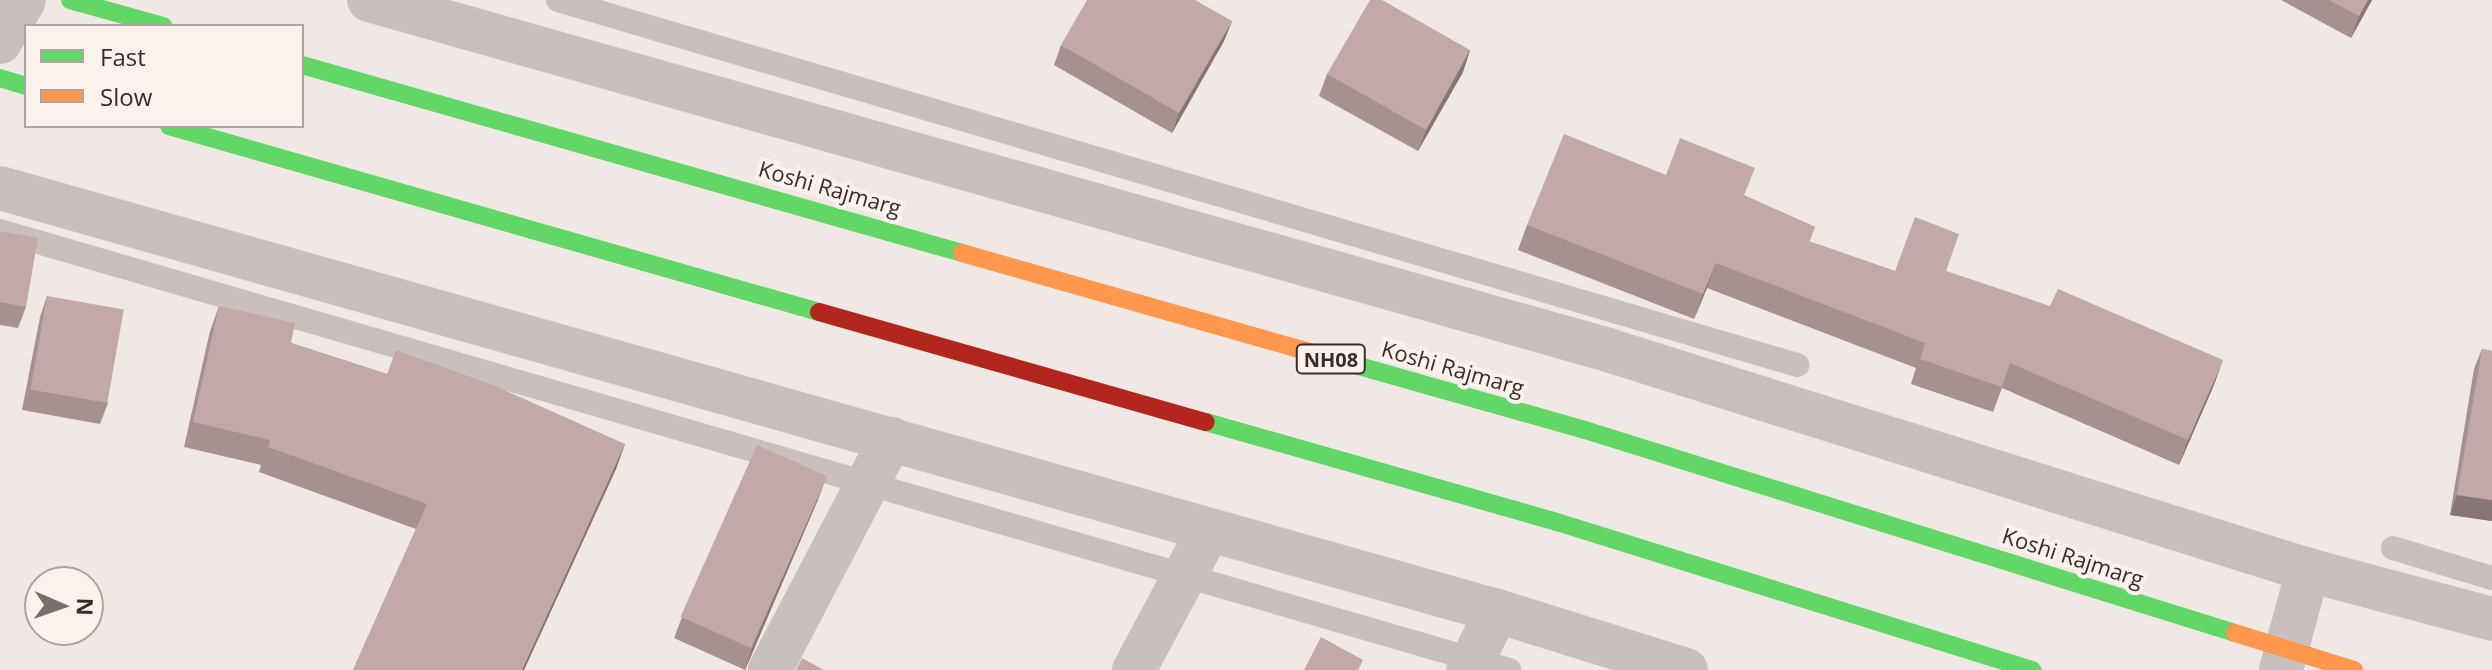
<!DOCTYPE html>
<style>
body{margin:0}
#map{position:relative;width:2492px;height:670px;overflow:hidden;background:#efe8e5;font-family:"Open Sans",sans-serif}
div>[style]{position:absolute}
.lane>*{height:24px;margin:-12px;padding:0 12px;transform-origin:12px;border-radius:12px;background:#c9c0be}
.street>*{height:44px;margin:-22px;padding:0 22px;transform-origin:22px;border-radius:22px;background:#c9c0be}
.fast>*{height:18px;margin:-9px;padding:0 9px;transform-origin:9px;border-radius:9px;background:#63d668}
.slow>*{height:18px;margin:-9px;padding:0 9px;transform-origin:9px;border-radius:9px;background:#ff974d}
.jam>*{height:18px;margin:-9px;padding:0 9px;transform-origin:9px;border-radius:9px;background:#b3261e}
.wall>*{inset:0;background:#a79190}
.shaded-wall>*{inset:0;background:#887676}
.building>*{inset:0;background:#c2a9a8;transform-origin:0 0}
span{translate:-50% -50%;white-space:nowrap;text-align:center;line-height:1.15;-webkit-text-stroke:8px #fbf2ee;paint-order:stroke}
.shield-label span{padding:2px 6px;background:#fbf2ee;border:2px solid;border-radius:6px;-webkit-text-stroke-width:0}
.shield-label{font-size:20px;color:#3b2c2b;font-weight:700}
.street-label{font-size:22px;color:#3b2c2b}
.legend{position:absolute;left:24px;top:24px;width:280px;height:104px;box-sizing:border-box;background:#fbf2ee;border:2px solid #aea3a0;margin:0;padding:10px 14px;list-style:none;font-size:24px;color:#3b2c2b}
.legend li{display:flex;align-items:center;gap:16px;height:40px}
.legend b{width:40px;border:2px solid #aea3a0}
.north{position:absolute;left:24px;top:566px;width:80px;height:80px;box-sizing:border-box;background:#fbf2ee;border:2px solid #aea3a0;border-radius:50%;rotate:92deg;font-size:22px;font-weight:700;line-height:32px;text-align:center;color:#3b2c2b}
.north::after{content:'';display:block;margin:auto;width:28px;height:36px;background:#7a6e6c;clip-path:polygon(50% 0,100% 100%,50% 72%,0 100%)}
</style>
<div id="map">
<div class="lane">
<i style="left:558px;top:0;width:1292px;rotate:16.41deg"></i>
<i style="left:0;top:231px;width:1572px;rotate:16.22deg"></i>
<i style="left:2393px;top:548px;width:103px;rotate:16.9deg"></i>
</div>
<div class="street">
<i style="left:369px;top:0;width:1287px;rotate:15.77deg"></i>
<i style="left:1608px;top:350px;width:734px;rotate:17.45deg"></i>
<i style="left:2308px;top:570px;width:190px;rotate:14.9deg"></i>
<i style="left:0;top:42px;width:48px;rotate:-60.3deg"></i>
<i style="left:0;top:188px;width:1556px;rotate:15.78deg"></i>
<i style="left:1497px;top:611px;width:198px;rotate:17.3deg"></i>
<i style="left:770px;top:670px;width:261px;rotate:-62.4deg"></i>
<i style="left:1134px;top:670px;width:155px;rotate:-61.9deg"></i>
<i style="left:1468px;top:670px;width:66px;rotate:-63.8deg"></i>
<i style="left:2281px;top:670px;width:104px;rotate:-74.9deg"></i>
</div>
<div class="fast">
<i style="left:70px;top:0;width:97px;rotate:15.6deg"></i>
<i style="left:302px;top:65px;width:686px;rotate:15.9deg"></i>
<i style="left:0;top:78px;width:27px;rotate:17deg"></i>
<i style="left:169px;top:126px;width:676px;rotate:15.97deg"></i>
<i style="left:1313px;top:353px;width:283px;rotate:15.8deg"></i>
<i style="left:1585px;top:430px;width:681px;rotate:17.34deg"></i>
<i style="left:1206px;top:422px;width:365px;rotate:15.9deg"></i>
<i style="left:1557px;top:522px;width:498px;rotate:17.3deg"></i>
</div>
<div class="slow">
<i style="left:962px;top:253px;width:365px;rotate:15.9deg"></i>
<i style="left:2235px;top:633px;width:125px;rotate:17.3deg"></i>
</div>
<div class="jam">
<i style="left:819px;top:312px;width:402px;rotate:15.9deg"></i>
</div>
<div class="wall">
<i style="clip-path:polygon(2281px 0,2372px 0,2351px 38px)"></i>
<i style="clip-path:polygon(1232px 21px,1224px 41px,1172px 133px,1054px 65px,1061px 45px)"></i>
<i style="clip-path:polygon(1470px 50px,1463px 72px,1418px 151px,1319px 96px,1327px 74px)"></i>
<i style="clip-path:polygon(1666px 175px,1745px 196px,1815px 227px,1809px 242px,1895px 271px,1946px 271px,2214px 385px,2179px 465px,2002px 388px,1993px 412px,1911px 384px,1916px 368px,1707px 288px,1694px 319px,1518px 250px,1527px 225px)"></i>
<i style="clip-path:polygon(0 231px,26px 307px,18px 328px,0 325px)"></i>
<i style="clip-path:polygon(47px 296px,108px 403px,100px 424px,22px 410px,40px 317px)"></i>
<i style="clip-path:polygon(219px 306px,291px 343px,387px 374px,625px 444px,616px 469px,524px 670px,353px 670px,416px 529px,259px 472px,261px 465px,184px 447px,210px 331px)"></i>
<i style="clip-path:polygon(2482px 349px,2492px 351px,2492px 521px,2450px 515px,2474px 369px)"></i>
<i style="clip-path:polygon(819px 497px,745px 670px,674px 638px,682px 617px)"></i>
</div>
<div class="shaded-wall">
<i style="clip-path:polygon(2368px 0,2372px 0,2351px 38px,2359px 16px)"></i>
<i style="clip-path:polygon(1232px 21px,1224px 41px,1172px 133px,1179px 113px)"></i>
<i style="clip-path:polygon(1470px 50px,1463px 72px,1418px 151px,1426px 130px)"></i>
<i style="clip-path:polygon(1716px 263px,1707px 288px,1694px 319px,1703px 294px)"></i>
<i style="clip-path:polygon(2223px 360px,2214px 385px,2179px 465px,2188px 440px)"></i>
<i style="clip-path:polygon(625px 444px,616px 469px,524px 670px,522px 670px)"></i>
<i style="clip-path:polygon(827px 476px,819px 497px,745px 670px,752px 648px)"></i>
<i style="clip-path:polygon(2457px 495px,2492px 500px,2492px 521px,2450px 515px)"></i>
</div>
<div class="building">
<i style="clip-path:polygon(1087px 0,1195px 0,1232px 21px,1179px 113px,1061px 45px)"></i>
<i style="clip-path:polygon(1370px 0,1382px 0,1470px 50px,1426px 130px,1327px 74px)"></i>
<i style="clip-path:polygon(2329px 0,2368px 0,2359px 16px)"></i>
<i style="clip-path:polygon(1564px 134px,1666px 175px,1680px 138px,1755px 168px,1744px 195px,1815px 227px,1809px 241px,1895px 271px,1915px 217px,1959px 234px,1946px 271px,2050px 306px,2058px 289px,2223px 360px,2188px 440px,2010px 363px,2002px 387px,1920px 359px,1925px 343px,1716px 263px,1703px 294px,1527px 225px)"></i>
<i style="clip-path:polygon(0 231px,38px 238px,26px 307px,0 302px)"></i>
<i style="left:47px;top:296px;width:78px;height:95px;rotate:10deg"></i>
<i style="clip-path:polygon(219px 306px,295px 323px,291px 343px,387px 374px,396px 350px,493px 385px,625px 444px,522px 670px,353px 670px,427px 504px,268px 447px,270px 440px,193px 422px)"></i>
<i style="clip-path:polygon(2482px 349px,2492px 351px,2492px 500px,2457px 495px)"></i>
<i style="left:757px;top:445px;width:77px;height:188px;rotate:24deg"></i>
<i style="clip-path:polygon(1321px 637px,1363px 660px,1358px 670px,1304px 670px)"></i>
<i style="clip-path:polygon(802px 658px,824px 670px,796px 670px)"></i>
</div>
<div class="shield-label">
<span style="left:1331px;top:359px">NH08</span>
</div>
<div class="street-label">
<span style="left:830px;top:188px;rotate:16deg">Koshi Rajmarg</span>
<span style="left:1453px;top:368px;rotate:16deg">Koshi Rajmarg</span>
<span style="left:2073px;top:557px;rotate:18deg">Koshi Rajmarg</span>
</div>
<ul class="legend">
<li><b style="height:10px;background:#63d668"></b>Fast</li>
<li><b style="height:10px;background:#ff974d"></b>Slow</li>
</ul>
<div class="north">N</div>
</div>
